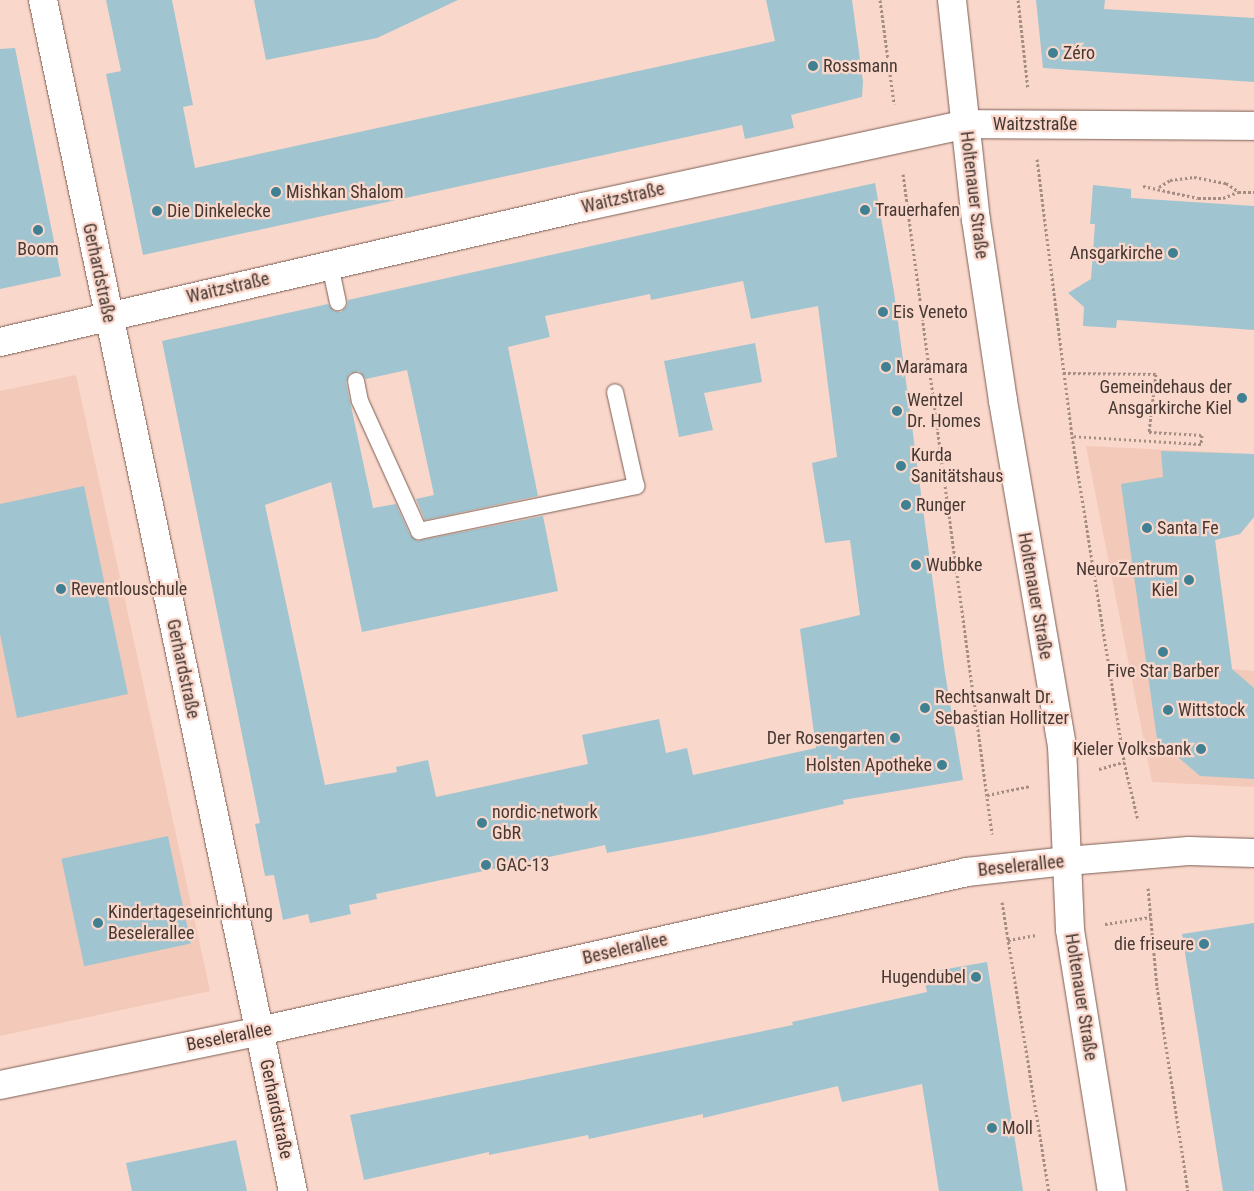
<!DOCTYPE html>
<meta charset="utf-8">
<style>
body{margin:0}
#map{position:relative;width:1254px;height:1191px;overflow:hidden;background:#fad7cb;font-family:"Roboto Condensed",sans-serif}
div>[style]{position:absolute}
.built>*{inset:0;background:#f3c9b9}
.building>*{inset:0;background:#a0c5d0;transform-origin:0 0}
.path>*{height:3px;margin-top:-1.5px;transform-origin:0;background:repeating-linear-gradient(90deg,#a58d84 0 2.5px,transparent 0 5px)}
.roads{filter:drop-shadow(0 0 1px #7c5e53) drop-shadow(0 0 1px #7c5e53)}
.lane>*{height:16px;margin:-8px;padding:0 8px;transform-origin:8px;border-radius:8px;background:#fff}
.street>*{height:28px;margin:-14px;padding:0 14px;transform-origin:14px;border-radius:14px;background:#fff}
.secondary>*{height:28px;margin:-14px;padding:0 14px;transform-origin:14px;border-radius:14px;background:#fff}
.dots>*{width:14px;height:14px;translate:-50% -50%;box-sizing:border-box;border:2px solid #fad7cb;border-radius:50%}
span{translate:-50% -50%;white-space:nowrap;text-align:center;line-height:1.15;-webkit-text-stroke:4.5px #fad7cb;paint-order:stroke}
.poi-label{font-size:18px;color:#463934}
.left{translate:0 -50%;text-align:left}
.right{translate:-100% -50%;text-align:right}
.street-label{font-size:18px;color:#463934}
</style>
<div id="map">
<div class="built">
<i style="clip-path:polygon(76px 375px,210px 991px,0 1036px,0 391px)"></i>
<i style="clip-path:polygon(1086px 446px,1254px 454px,1254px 517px,1240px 534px,1215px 540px,1232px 669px,1254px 671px,1254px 787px,1152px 782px)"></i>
</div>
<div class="building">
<i style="clip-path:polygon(106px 0,172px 0,193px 105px,183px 107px,195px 168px,775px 41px,766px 0,852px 0,863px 82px,862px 97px,791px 115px,794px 128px,745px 139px,742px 125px,143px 255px,106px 74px,121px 71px)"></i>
<i style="clip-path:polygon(254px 0,458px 0,377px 38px,266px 60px)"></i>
<i style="clip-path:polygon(1036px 0,1105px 0,1104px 9px,1254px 18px,1254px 82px,1043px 68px)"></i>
<i style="clip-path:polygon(15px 48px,61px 276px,0 289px,0 49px)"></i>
<i style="clip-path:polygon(evenodd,875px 183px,894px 292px,945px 673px,963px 780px,843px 800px,844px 804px,704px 835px,607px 853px,605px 845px,376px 894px,377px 899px,349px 905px,351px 914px,310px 923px,308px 914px,283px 920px,274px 875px,265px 876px,255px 824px,260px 823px,162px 341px,328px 304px,334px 311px,341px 312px,347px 306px,348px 300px,875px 183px,743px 281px,751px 319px,818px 306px,837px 457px,812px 463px,825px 543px,850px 540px,860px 615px,800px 629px,816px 748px,693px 775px,687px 748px,666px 753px,659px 719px,582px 735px,588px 764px,436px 797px,428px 760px,396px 767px,397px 772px,325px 785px,265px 505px,331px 482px,362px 632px,558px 591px,543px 516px,417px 541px,410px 535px,396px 504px,373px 508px,346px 383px,349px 374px,359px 371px,366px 379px,407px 370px,434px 495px,416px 499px,425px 520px,538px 496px,508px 347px,550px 337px,545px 316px,650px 294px,651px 300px,743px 281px)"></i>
<i style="clip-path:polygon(1093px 185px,1131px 189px,1131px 198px,1254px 206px,1254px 330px,1117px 320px,1116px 328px,1083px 326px,1084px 307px,1068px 293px,1091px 279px,1095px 224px,1090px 224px)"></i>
<i style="clip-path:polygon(755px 343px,762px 382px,704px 393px,713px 430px,679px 437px,664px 361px)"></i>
<i style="clip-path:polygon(1161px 451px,1254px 454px,1254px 517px,1240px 534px,1215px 540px,1232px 669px,1254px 688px,1254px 779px,1200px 776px,1157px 739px,1121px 484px,1163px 477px)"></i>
<i style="clip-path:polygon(84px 486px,128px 694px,17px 718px,0 634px,0 504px)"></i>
<i style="left:168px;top:836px;width:110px;height:109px;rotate:78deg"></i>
<i style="clip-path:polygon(1254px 923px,1254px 1191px,1223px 1191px,1182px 934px)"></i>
<i style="clip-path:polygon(987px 962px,1023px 1191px,939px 1191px,922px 1084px,842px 1102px,838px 1086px,703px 1118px,703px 1114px,589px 1139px,588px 1135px,489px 1155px,489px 1152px,364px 1180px,350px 1115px,793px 1025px,792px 1022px,927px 992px,923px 973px)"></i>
<i style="clip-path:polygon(236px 1140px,247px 1191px,132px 1191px,126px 1163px)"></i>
</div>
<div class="path">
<i style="left:880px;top:0;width:105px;rotate:82.3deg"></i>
<i style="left:1018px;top:0;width:90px;rotate:83.6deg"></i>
<i style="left:1037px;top:159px;width:279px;rotate:82.8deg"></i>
<i style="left:1072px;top:436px;width:330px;rotate:80.9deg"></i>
<i style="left:1124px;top:762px;width:60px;rotate:76.4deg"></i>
<i style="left:903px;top:174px;width:666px;rotate:82.32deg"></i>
<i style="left:1143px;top:186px;width:56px;rotate:12.3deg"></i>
<i style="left:1198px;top:198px;width:25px"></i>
<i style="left:1223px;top:198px;width:16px;rotate:-22deg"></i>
<i style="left:1238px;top:192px;width:16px"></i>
<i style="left:1159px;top:187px;width:13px;rotate:-32deg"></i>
<i style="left:1170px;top:180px;width:24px;rotate:-7deg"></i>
<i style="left:1194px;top:177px;width:33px;rotate:11deg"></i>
<i style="left:1226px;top:183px;width:14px;rotate:34deg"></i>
<i style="left:1063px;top:373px;width:93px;rotate:0.6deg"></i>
<i style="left:1156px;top:374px;width:58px;rotate:96.9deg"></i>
<i style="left:1149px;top:432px;width:53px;rotate:3.2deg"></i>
<i style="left:1202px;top:435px;width:9px;rotate:96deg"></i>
<i style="left:1201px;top:444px;width:129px;rotate:-176.5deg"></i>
<i style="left:1099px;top:769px;width:26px;rotate:-16deg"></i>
<i style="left:987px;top:795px;width:44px;rotate:-11.8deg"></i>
<i style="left:1148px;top:888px;width:99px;rotate:84.8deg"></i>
<i style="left:1157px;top:987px;width:206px;rotate:81.4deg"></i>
<i style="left:1002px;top:902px;width:293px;rotate:80.8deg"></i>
<i style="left:1105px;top:924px;width:46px;rotate:-8.8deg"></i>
<i style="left:1008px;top:940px;width:29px;rotate:-10deg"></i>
</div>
<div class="roads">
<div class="lane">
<i style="left:330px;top:265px;width:38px;rotate:78deg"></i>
<i style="left:356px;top:381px;width:20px;rotate:79deg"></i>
<i style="left:360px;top:401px;width:143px;rotate:65.6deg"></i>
<i style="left:419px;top:531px;width:222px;rotate:-11.7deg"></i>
<i style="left:636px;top:486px;width:96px;rotate:-102.6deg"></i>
</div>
<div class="street">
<i style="left:43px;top:0;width:1217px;rotate:78.15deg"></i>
<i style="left:0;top:342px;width:598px;rotate:-13.04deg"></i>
<i style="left:583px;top:207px;width:392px;rotate:-12.2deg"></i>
<i style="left:966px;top:124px;width:288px;rotate:0.4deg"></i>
<i style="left:0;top:1085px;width:266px;rotate:-11.7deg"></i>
<i style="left:260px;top:1031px;width:725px;rotate:-12.67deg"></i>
<i style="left:967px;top:872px;width:101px;rotate:-6.3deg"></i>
</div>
<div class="secondary">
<i style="left:952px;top:0;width:221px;rotate:83.8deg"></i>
<i style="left:976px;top:220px;width:183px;rotate:81.5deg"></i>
<i style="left:1003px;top:401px;width:350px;rotate:80.3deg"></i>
<i style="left:1062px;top:746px;width:184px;rotate:87.5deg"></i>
<i style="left:1070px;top:930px;width:264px;rotate:80.9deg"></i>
<i style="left:1067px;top:861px;width:122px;rotate:-4.7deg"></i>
<i style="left:1189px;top:851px;width:65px;rotate:1.8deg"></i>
</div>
</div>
<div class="dots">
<i style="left:1053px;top:53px;background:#3f8093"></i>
<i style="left:813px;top:66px;background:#3f8093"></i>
<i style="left:276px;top:192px;background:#3f8093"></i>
<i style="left:865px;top:210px;background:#3f8093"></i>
<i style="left:157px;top:211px;background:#3f8093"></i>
<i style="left:38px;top:230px;background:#3f8093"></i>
<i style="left:1173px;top:253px;background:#3f8093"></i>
<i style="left:883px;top:312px;background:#3f8093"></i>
<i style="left:886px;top:367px;background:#3f8093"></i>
<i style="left:1242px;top:398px;background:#3f8093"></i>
<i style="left:897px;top:411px;background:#3f8093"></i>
<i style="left:901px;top:466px;background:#3f8093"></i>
<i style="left:906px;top:505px;background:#3f8093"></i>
<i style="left:1147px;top:528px;background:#3f8093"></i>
<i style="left:916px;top:565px;background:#3f8093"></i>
<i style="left:1189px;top:580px;background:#3f8093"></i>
<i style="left:61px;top:589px;background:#3f8093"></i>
<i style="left:1163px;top:652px;background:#3f8093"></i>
<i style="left:925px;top:708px;background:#3f8093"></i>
<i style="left:1168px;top:710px;background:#3f8093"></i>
<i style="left:895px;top:738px;background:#3f8093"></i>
<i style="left:1201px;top:749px;background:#3f8093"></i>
<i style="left:942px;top:765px;background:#3f8093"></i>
<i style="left:482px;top:823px;background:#3f8093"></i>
<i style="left:486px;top:865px;background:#3f8093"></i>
<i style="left:98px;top:923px;background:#3f8093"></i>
<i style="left:1204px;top:944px;background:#3f8093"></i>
<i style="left:976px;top:977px;background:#3f8093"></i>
<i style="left:992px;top:1128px;background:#3f8093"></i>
</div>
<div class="poi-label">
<span class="left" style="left:1063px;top:53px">Zéro</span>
<span class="left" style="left:823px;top:66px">Rossmann</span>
<span class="left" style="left:286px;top:192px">Mishkan Shalom</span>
<span class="left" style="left:875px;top:210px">Trauerhafen</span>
<span class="left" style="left:167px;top:211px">Die Dinkelecke</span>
<span style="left:38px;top:249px">Boom</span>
<span class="right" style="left:1163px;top:253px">Ansgarkirche</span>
<span class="left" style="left:893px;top:312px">Eis Veneto</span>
<span class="left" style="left:896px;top:367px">Maramara</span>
<span class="right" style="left:1232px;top:398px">Gemeindehaus der<br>Ansgarkirche Kiel</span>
<span class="left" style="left:907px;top:411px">Wentzel<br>Dr. Homes</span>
<span class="left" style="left:911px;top:466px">Kurda<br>Sanitätshaus</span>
<span class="left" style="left:916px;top:505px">Runger</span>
<span class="left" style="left:1157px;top:528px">Santa Fe</span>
<span class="left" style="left:926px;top:565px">Wubbke</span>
<span class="right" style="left:1178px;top:580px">NeuroZentrum<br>Kiel</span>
<span class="left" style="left:71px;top:589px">Reventlouschule</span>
<span style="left:1163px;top:671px">Five Star Barber</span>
<span class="left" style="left:935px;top:708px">Rechtsanwalt Dr.<br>Sebastian Hollitzer</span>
<span class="left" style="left:1178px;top:710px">Wittstock</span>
<span class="right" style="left:885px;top:738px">Der Rosengarten</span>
<span class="right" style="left:1191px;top:749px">Kieler Volksbank</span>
<span class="right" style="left:932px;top:765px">Holsten Apotheke</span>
<span class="left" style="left:492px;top:823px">nordic-network<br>GbR</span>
<span class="left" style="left:496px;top:865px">GAC-13</span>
<span class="left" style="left:108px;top:923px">Kindertageseinrichtung<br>Beselerallee</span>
<span class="right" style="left:1194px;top:944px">die friseure</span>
<span class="right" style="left:966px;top:977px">Hugendubel</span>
<span class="left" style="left:1002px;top:1128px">Moll</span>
</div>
<div class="street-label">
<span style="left:1035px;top:124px">Waitzstraße</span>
<span style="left:974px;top:195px;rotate:83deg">Holtenauer Straße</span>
<span style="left:623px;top:198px;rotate:-13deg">Waitzstraße</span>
<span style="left:99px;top:273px;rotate:78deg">Gerhardstraße</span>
<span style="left:228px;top:288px;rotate:-13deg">Waitzstraße</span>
<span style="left:1035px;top:596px;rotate:80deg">Holtenauer Straße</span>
<span style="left:183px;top:669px;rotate:78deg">Gerhardstraße</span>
<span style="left:1021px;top:866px;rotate:-6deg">Beselerallee</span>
<span style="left:625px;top:949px;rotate:-13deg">Beselerallee</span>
<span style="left:1081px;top:997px;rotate:81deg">Holtenauer Straße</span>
<span style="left:229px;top:1037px;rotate:-11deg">Beselerallee</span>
<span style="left:276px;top:1109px;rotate:78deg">Gerhardstraße</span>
</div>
</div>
